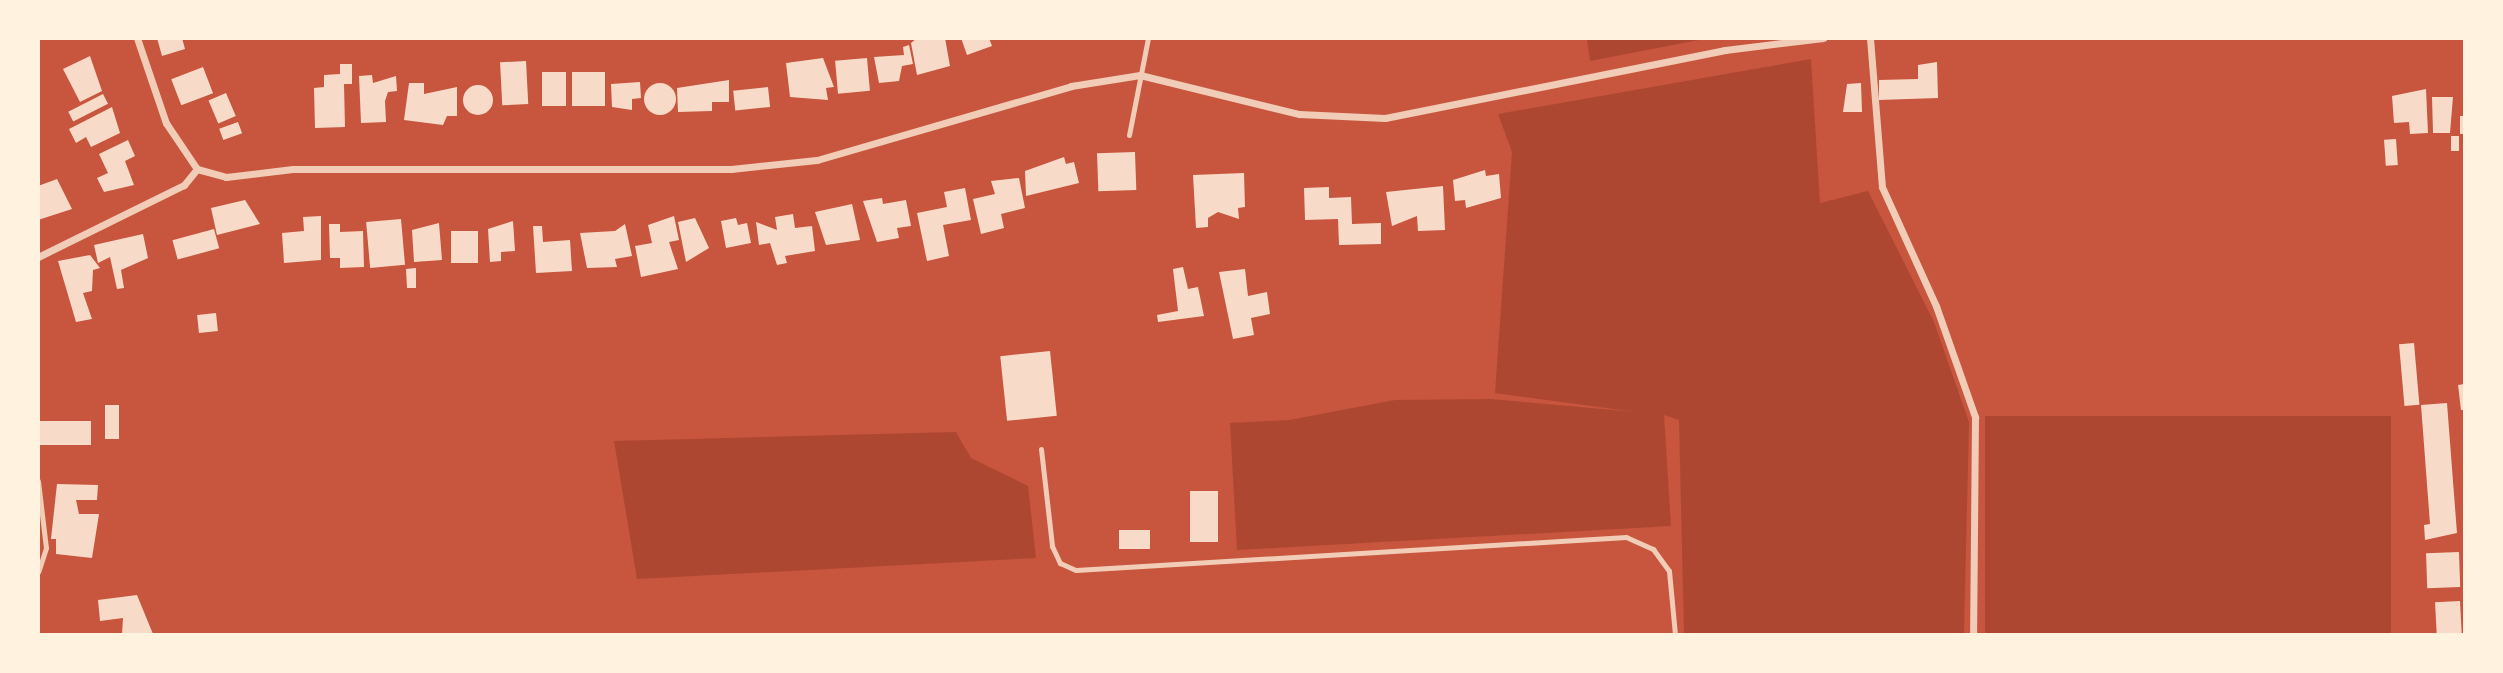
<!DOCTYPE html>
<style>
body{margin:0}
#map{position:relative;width:2503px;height:673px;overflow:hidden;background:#c8553d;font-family:"Nunito Sans",sans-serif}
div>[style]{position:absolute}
.green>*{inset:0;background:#ae4732;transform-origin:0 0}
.building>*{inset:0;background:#f7dbc8;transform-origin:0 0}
.round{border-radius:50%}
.service>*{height:5px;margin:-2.5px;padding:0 2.5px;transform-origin:2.5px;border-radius:2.5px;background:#f1ccb7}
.minor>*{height:7px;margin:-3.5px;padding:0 3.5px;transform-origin:3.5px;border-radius:3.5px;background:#f1ccb7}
span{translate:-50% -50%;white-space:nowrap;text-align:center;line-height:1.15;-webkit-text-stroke:7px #fff3e0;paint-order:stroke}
.frame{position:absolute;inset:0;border:40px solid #fff3e0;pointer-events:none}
</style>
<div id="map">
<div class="green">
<i style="clip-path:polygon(1587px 39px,1587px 38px,1704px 39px,1590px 61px)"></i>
<i style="clip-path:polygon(1811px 59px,1820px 203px,1868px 191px,1934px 322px,1969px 422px,1964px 634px,1684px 634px,1679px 420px,1664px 415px,1671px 526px,1237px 550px,1230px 423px,1289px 420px,1395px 400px,1491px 399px,1636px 412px,1495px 393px,1512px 152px,1498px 114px)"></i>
<i style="left:1985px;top:416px;width:406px;height:218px"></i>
<i style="clip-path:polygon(956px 432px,971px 458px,1028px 486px,1036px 558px,637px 579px,614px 441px)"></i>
</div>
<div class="building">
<i style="clip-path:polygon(157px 38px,182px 38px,185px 49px,162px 56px)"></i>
<i style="clip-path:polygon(917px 38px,945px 38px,950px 66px,917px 75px,911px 43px)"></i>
<i style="clip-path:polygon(961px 38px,989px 38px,992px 46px,967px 55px)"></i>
<i style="clip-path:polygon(909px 45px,913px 64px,902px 66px,899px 81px,879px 83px,874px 57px,904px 55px,903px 47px)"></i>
<i style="clip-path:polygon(90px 56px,102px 91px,80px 102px,63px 69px)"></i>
<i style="clip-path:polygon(823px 58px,834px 87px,826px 88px,828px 100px,790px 97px,786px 63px)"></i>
<i style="left:867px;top:58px;width:33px;height:32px;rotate:85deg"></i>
<i style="left:526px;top:61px;width:43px;height:26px;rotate:87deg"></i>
<i style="clip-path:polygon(1937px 62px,1938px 98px,1879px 100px,1879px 80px,1918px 79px,1918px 65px)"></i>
<i style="clip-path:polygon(340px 64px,352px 64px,352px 84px,344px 84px,345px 127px,315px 128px,314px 88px,324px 87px,324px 75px,340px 74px)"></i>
<i style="left:203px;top:67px;width:28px;height:34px;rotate:69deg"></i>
<i style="left:542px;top:72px;width:24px;height:34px"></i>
<i style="left:572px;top:72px;width:33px;height:34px"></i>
<i style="clip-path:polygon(372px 75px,373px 83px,396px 76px,397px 91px,388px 92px,385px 101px,386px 122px,361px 123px,359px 76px)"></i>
<i style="clip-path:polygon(729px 80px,729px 102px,712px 102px,712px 111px,678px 112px,677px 88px)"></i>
<i style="clip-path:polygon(640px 82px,641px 98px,632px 99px,632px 110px,612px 107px,611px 84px)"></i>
<i class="round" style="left:644px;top:83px;width:32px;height:32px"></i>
<i style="clip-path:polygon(409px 83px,424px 83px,424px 94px,457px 87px,457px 116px,447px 116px,443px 125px,404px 120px)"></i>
<i style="clip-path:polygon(1861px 83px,1862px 112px,1843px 112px,1847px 84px)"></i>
<i class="round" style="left:463px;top:85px;width:30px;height:30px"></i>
<i style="left:768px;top:87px;width:20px;height:35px;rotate:84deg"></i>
<i style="clip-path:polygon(2426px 89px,2428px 133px,2410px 134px,2409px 122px,2394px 123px,2392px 96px)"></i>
<i style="left:226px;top:93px;width:25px;height:19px;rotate:67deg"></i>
<i style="left:103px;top:94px;width:11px;height:39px;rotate:63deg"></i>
<i style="clip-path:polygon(2432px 97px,2453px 97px,2450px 133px,2433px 133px)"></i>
<i style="clip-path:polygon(112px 107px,120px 133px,91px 147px,86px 137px,76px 143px,69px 129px)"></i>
<i style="left:2460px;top:116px;width:4px;height:18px"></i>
<i style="left:238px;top:122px;width:12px;height:20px;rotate:70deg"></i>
<i style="left:2451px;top:136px;width:8px;height:15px"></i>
<i style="left:2396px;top:139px;width:26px;height:12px;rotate:86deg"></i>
<i style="clip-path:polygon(128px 140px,135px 156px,125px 161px,134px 185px,104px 192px,97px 178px,108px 173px,99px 154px)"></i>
<i style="left:1135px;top:152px;width:38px;height:38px;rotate:88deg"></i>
<i style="clip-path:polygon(1064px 157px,1066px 164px,1074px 162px,1079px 183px,1026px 196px,1025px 171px)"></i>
<i style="clip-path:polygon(1485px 170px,1486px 176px,1499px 174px,1501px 198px,1466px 208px,1465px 200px,1455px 201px,1453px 180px)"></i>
<i style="clip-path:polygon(1244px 173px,1245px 207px,1238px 208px,1239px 219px,1218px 212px,1208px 218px,1208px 227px,1196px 228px,1193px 175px)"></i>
<i style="clip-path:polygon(1019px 178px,1025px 208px,1001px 214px,1004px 228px,981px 234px,973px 199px,995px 194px,991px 181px)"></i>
<i style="clip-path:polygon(57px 179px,72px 209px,38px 220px,38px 186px)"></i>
<i style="clip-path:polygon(1443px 186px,1445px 230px,1418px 231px,1417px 216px,1392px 226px,1386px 192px)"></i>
<i style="clip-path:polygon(1329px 187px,1329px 198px,1351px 197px,1352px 224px,1381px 223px,1381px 244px,1339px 245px,1338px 219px,1305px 220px,1304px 188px)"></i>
<i style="clip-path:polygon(965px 188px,971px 220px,943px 225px,949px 256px,927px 261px,917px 213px,947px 207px,944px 192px)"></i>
<i style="clip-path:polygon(882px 198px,883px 204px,906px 200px,911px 226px,897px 228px,899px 238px,877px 242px,863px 201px)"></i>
<i style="clip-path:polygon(245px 200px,260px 224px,217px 235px,211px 208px)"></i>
<i style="clip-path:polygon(852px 204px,860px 240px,826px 245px,815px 212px)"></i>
<i style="clip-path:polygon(793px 214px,795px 228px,812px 226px,815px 251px,785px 256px,787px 263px,777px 265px,770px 243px,759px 245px,756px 222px,777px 230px,775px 217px)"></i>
<i style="clip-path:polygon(321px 216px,321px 260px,284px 263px,282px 233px,304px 231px,303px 217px)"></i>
<i style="clip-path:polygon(674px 216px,679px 240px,669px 242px,678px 269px,641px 277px,635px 246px,652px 243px,648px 225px)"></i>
<i style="clip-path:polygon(695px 218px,709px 248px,686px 262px,678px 222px)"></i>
<i style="clip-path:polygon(736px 218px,738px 225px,747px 223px,751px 243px,726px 248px,721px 221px)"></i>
<i style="left:401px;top:219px;width:46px;height:35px;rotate:85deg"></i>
<i style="clip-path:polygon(513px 221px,515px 251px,501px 252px,501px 261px,490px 262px,488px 229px)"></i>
<i style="clip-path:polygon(439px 223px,442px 260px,414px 262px,412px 230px)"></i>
<i style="clip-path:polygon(329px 224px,340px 224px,340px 232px,363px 231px,364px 267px,340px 268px,340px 258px,330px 258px)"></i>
<i style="clip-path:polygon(625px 224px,632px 256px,615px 259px,617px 267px,587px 268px,580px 233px,615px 231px)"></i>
<i style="clip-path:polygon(533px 226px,542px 226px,543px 242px,570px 240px,572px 271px,536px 273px)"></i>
<i style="left:214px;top:229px;width:20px;height:43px;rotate:75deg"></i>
<i style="left:451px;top:231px;width:27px;height:32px"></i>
<i style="clip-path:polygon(143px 234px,148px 258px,121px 270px,124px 288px,117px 289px,110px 257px,98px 263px,94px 245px)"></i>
<i style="clip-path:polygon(90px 255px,100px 268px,93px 270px,92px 291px,83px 293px,92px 319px,76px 322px,58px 261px)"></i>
<i style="clip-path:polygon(1183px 267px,1188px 289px,1198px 287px,1204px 316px,1158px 322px,1157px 315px,1178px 311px,1173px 269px)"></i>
<i style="clip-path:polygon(416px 268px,416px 288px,407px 288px,406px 269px)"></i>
<i style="clip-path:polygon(1245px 269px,1248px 296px,1267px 292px,1270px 314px,1251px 318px,1254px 335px,1233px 339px,1219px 272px)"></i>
<i style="left:216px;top:313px;width:18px;height:19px;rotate:84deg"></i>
<i style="left:2414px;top:343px;width:62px;height:15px;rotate:85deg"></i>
<i style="left:1050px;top:351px;width:65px;height:50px;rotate:84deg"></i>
<i style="clip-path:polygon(2464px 384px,2464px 410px,2461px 410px,2458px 385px)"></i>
<i style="clip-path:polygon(2447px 403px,2457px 533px,2425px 540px,2424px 525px,2430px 524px,2421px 405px)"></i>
<i style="left:105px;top:405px;width:14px;height:34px"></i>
<i style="left:38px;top:421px;width:53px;height:24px"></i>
<i style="clip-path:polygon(57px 484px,98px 485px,97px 500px,76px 500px,79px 514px,99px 514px,92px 558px,56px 554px,56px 539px,51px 539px)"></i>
<i style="left:1190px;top:491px;width:28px;height:51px"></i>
<i style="left:1119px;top:530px;width:31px;height:19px"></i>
<i style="left:2459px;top:552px;width:35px;height:33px;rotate:88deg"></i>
<i style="clip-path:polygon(137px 595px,153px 634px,122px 634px,123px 618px,100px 621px,98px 600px)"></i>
<i style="left:2460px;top:601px;width:33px;height:25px;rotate:87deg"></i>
</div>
<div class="service">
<i style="left:1129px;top:135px;width:99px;rotate:-78.9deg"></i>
<i style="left:1041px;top:449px;width:98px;rotate:83.5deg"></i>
<i style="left:1052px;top:546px;width:19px;rotate:65deg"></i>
<i style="left:1060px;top:563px;width:17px;rotate:24deg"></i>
<i style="left:1076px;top:570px;width:551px;rotate:-3.43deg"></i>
<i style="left:1626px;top:537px;width:30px;rotate:24deg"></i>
<i style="left:1653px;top:549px;width:27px;rotate:54deg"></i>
<i style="left:1669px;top:571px;width:63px;rotate:84.6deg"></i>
<i style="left:38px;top:481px;width:67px;rotate:83.2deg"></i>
<i style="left:46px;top:548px;width:25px;rotate:108deg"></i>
</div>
<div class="minor">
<i style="left:137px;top:38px;width:90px;rotate:71.2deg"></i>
<i style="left:166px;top:123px;width:55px;rotate:56deg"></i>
<i style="left:1870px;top:38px;width:149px;rotate:85.4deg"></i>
<i style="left:1882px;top:187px;width:131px;rotate:65.6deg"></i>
<i style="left:1936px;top:306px;width:118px;rotate:70.6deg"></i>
<i style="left:1975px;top:417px;width:217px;rotate:90.5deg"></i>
<i style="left:197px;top:169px;width:30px;rotate:15deg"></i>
<i style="left:226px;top:177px;width:67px;rotate:-6.8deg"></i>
<i style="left:293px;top:169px;width:438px"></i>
<i style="left:731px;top:169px;width:86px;rotate:-6deg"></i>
<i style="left:817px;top:160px;width:265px;rotate:-16.2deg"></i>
<i style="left:1071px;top:86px;width:70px;rotate:-9.1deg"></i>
<i style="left:1140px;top:75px;width:164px;rotate:13.8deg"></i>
<i style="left:1299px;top:114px;width:86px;rotate:2.7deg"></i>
<i style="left:1385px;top:118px;width:347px;rotate:-11.3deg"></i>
<i style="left:1725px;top:50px;width:99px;rotate:-7deg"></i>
<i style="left:38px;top:257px;width:163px;rotate:-26.3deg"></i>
<i style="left:184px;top:185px;width:21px;rotate:-51deg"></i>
</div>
<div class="frame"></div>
</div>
